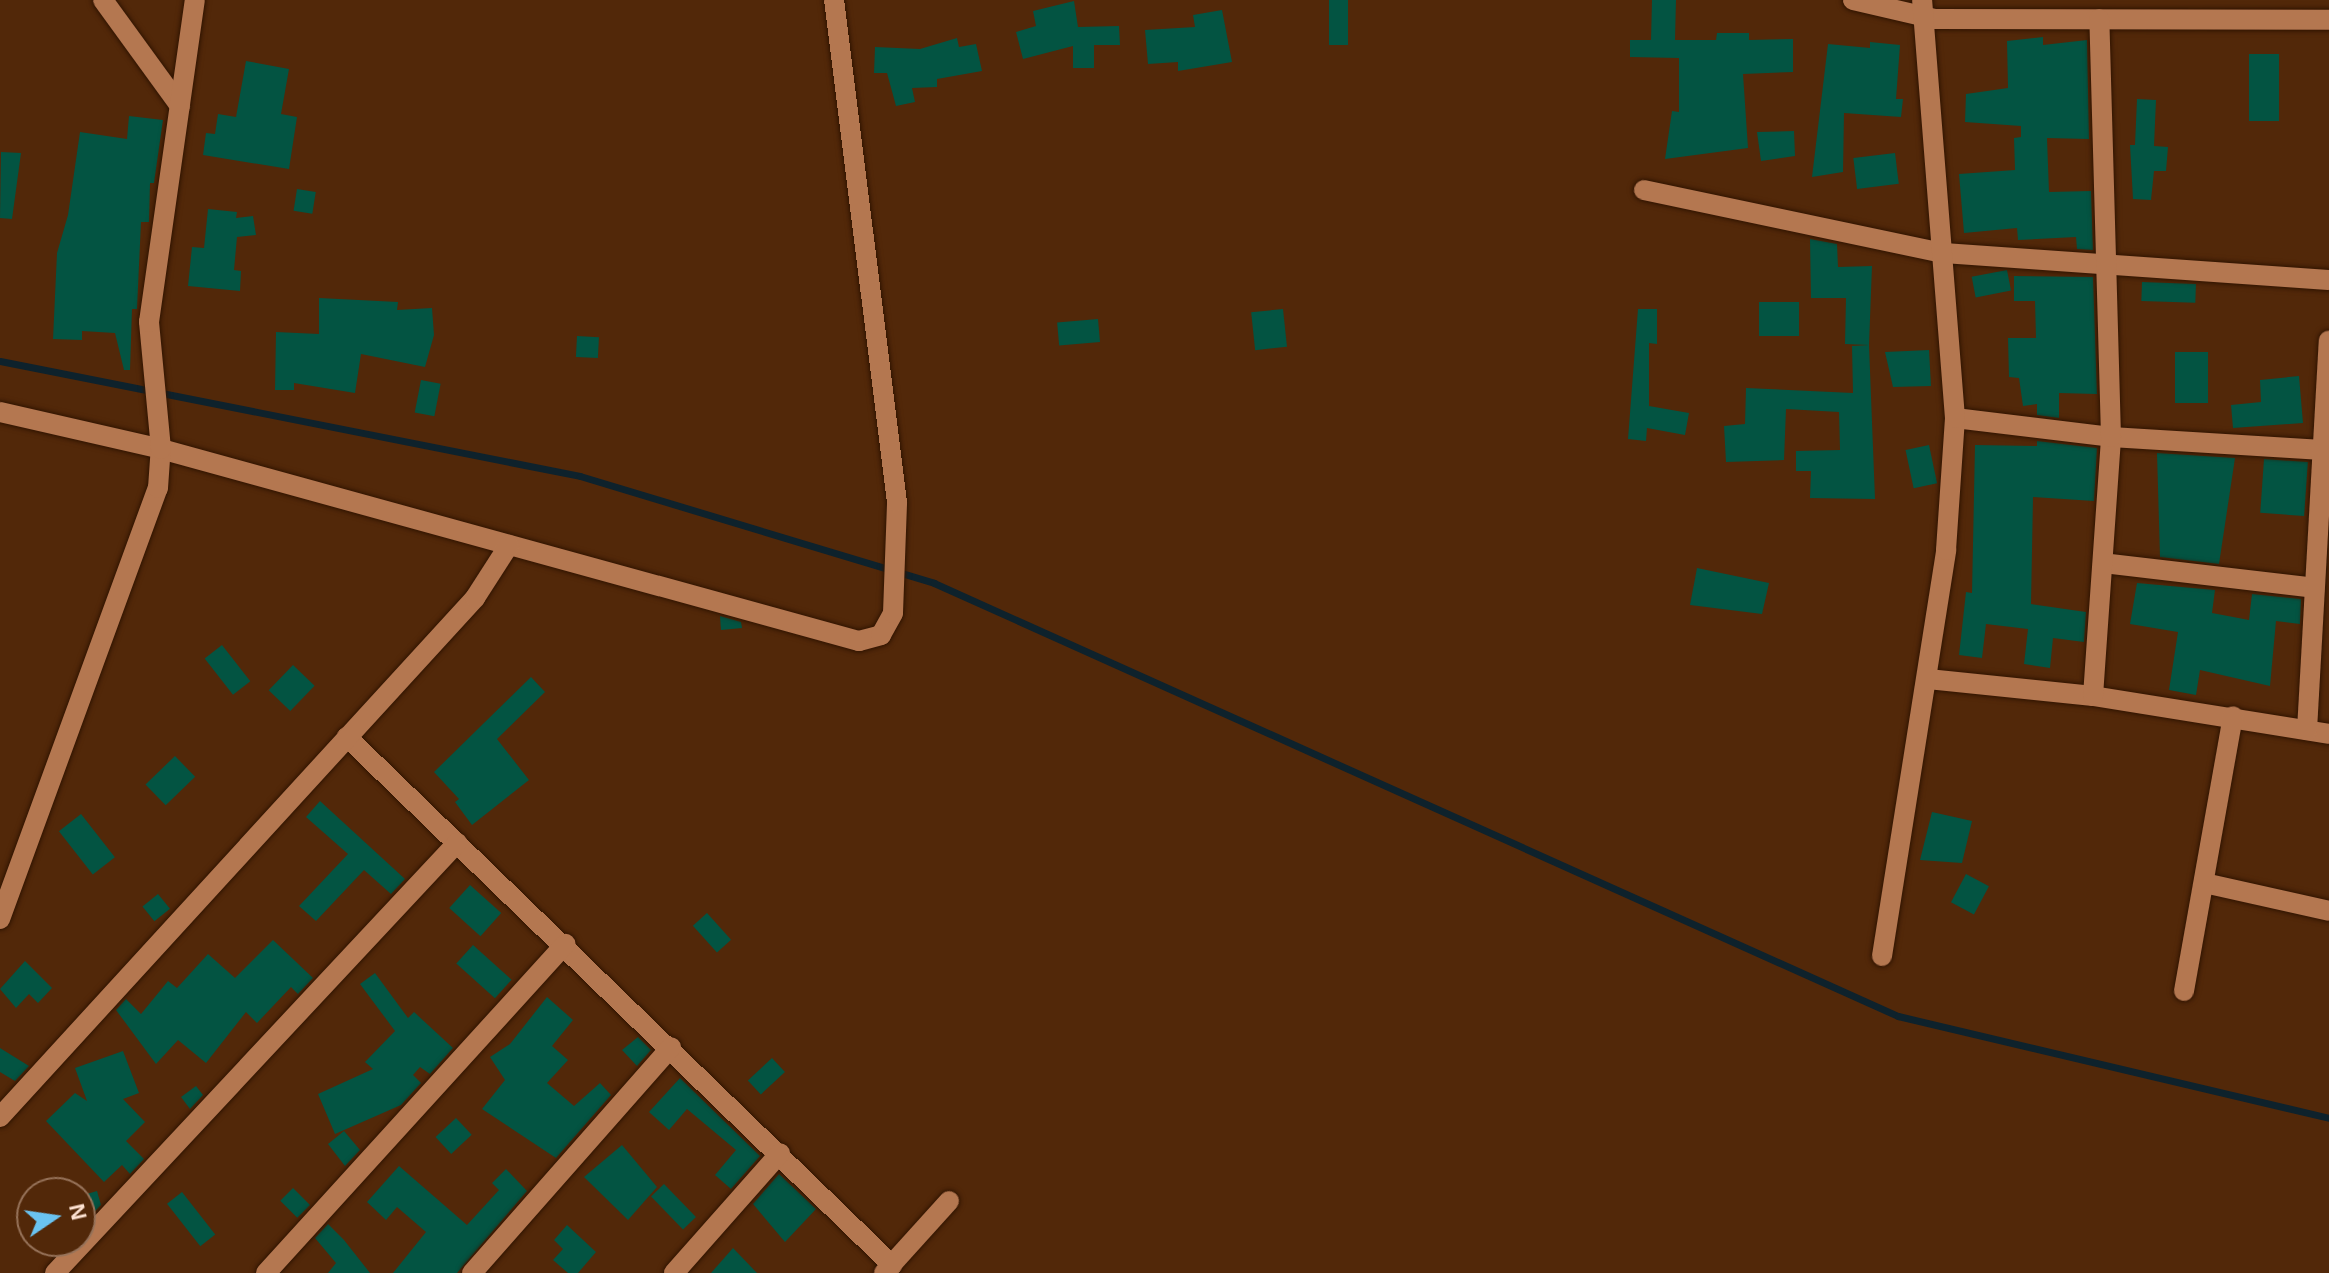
<!DOCTYPE html>
<style>
body{margin:0}
#map{position:relative;width:2329px;height:1273px;overflow:hidden;background:#522809;font-family:Arial,sans-serif}
div>[style]{position:absolute}
.stream>*{height:7px;margin:-3.5px;padding:0 3.5px;transform-origin:3.5px;border-radius:3.5px;background:#0e222c}
.building>*{inset:0;background:#035442;transform-origin:0 0}
.roads{filter:drop-shadow(0 0 2px #301401) drop-shadow(0 0 2px #301401)}
.minor>*{height:20px;margin:-10px;padding:0 10px;transform-origin:10px;border-radius:10px;background:#b47750}
span{translate:-50% -50%;white-space:nowrap;text-align:center;line-height:1.15;-webkit-text-stroke:8px #522809;paint-order:stroke}
.north{position:absolute;left:16px;top:1177px;width:80px;height:80px;box-sizing:border-box;background:#522809;border:2px solid #967259;border-radius:50%;rotate:77deg;font-size:22px;font-weight:700;line-height:32px;text-align:center;color:#fde1d1}
.north::after{content:'';display:block;margin:auto;width:28px;height:36px;background:#6ac3f1;clip-path:polygon(50% 0,100% 100%,50% 72%,0 100%)}
</style>
<div id="map">
<div class="stream">
<i style="left:0;top:361px;width:591px;rotate:11.21deg"></i>
<i style="left:580px;top:476px;width:370px;rotate:16.8deg"></i>
<i style="left:934px;top:583px;width:1057px;rotate:24.19deg"></i>
<i style="left:1898px;top:1016px;width:443px;rotate:13.3deg"></i>
</div>
<div class="building">
<i style="left:1329px;top:0;width:19px;height:45px"></i>
<i style="clip-path:polygon(1652px 0,1676px 0,1675px 40px,1716px 40px,1717px 33px,1749px 33px,1749px 40px,1793px 39px,1793px 72px,1743px 74px,1748px 148px,1665px 159px,1672px 111px,1679px 112px,1679px 58px,1630px 57px,1630px 40px,1651px 40px)"></i>
<i style="clip-path:polygon(1074px 1px,1078px 27px,1119px 26px,1120px 45px,1094px 45px,1094px 68px,1073px 68px,1073px 46px,1023px 59px,1016px 32px,1036px 26px,1033px 11px)"></i>
<i style="clip-path:polygon(1222px 10px,1232px 62px,1178px 71px,1178px 62px,1148px 64px,1145px 30px,1195px 27px,1193px 15px)"></i>
<i style="clip-path:polygon(2043px 37px,2043px 45px,2087px 40px,2089px 139px,2047px 138px,2049px 192px,2091px 191px,2093px 250px,2077px 249px,2076px 237px,2018px 240px,2017px 228px,1964px 233px,1959px 174px,2015px 170px,2014px 138px,2021px 137px,2021px 126px,1965px 122px,1966px 94px,2008px 88px,2007px 41px)"></i>
<i style="clip-path:polygon(957px 38px,959px 47px,976px 44px,982px 71px,937px 79px,937px 87px,912px 88px,915px 102px,896px 106px,887px 73px,874px 73px,875px 47px,920px 49px)"></i>
<i style="clip-path:polygon(1870px 42px,1900px 45px,1896px 99px,1903px 99px,1901px 117px,1844px 113px,1843px 172px,1812px 177px,1828px 44px,1870px 48px)"></i>
<i style="left:2249px;top:54px;width:30px;height:67px"></i>
<i style="clip-path:polygon(246px 61px,289px 69px,281px 114px,297px 117px,289px 169px,203px 155px,206px 133px,215px 134px,218px 114px,236px 117px)"></i>
<i style="clip-path:polygon(2137px 99px,2156px 100px,2154px 146px,2168px 147px,2166px 171px,2154px 171px,2151px 200px,2133px 199px,2130px 145px,2135px 145px)"></i>
<i style="clip-path:polygon(129px 116px,163px 120px,154px 183px,150px 183px,149px 222px,141px 222px,137px 309px,132px 309px,130px 370px,124px 370px,115px 333px,82px 331px,82px 340px,53px 339px,57px 253px,68px 215px,80px 132px,127px 139px)"></i>
<i style="clip-path:polygon(1794px 131px,1795px 156px,1761px 161px,1757px 132px)"></i>
<i style="clip-path:polygon(1px 152px,21px 153px,12px 219px,0 218px)"></i>
<i style="left:1895px;top:153px;width:31px;height:42px;rotate:83deg"></i>
<i style="left:297px;top:189px;width:19px;height:22px;rotate:9deg"></i>
<i style="clip-path:polygon(208px 209px,237px 212px,236px 218px,253px 216px,256px 235px,237px 237px,234px 270px,241px 271px,240px 291px,188px 286px,192px 247px,204px 248px)"></i>
<i style="clip-path:polygon(1810px 239px,1837px 244px,1838px 267px,1872px 266px,1869px 345px,1845px 344px,1846px 298px,1811px 298px)"></i>
<i style="left:2007px;top:270px;width:21px;height:36px;rotate:79deg"></i>
<i style="clip-path:polygon(2014px 276px,2093px 277px,2097px 394px,2059px 393px,2059px 418px,2037px 415px,2037px 404px,2023px 406px,2019px 378px,2009px 377px,2008px 338px,2036px 338px,2035px 301px,2014px 301px)"></i>
<i style="left:2142px;top:282px;width:54px;height:19px;rotate:2deg"></i>
<i style="clip-path:polygon(319px 298px,398px 302px,397px 310px,432px 308px,434px 335px,425px 367px,361px 354px,355px 393px,294px 383px,294px 390px,275px 390px,276px 332px,319px 334px)"></i>
<i style="left:1759px;top:302px;width:40px;height:34px"></i>
<i style="left:1283px;top:309px;width:38px;height:32px;rotate:84deg"></i>
<i style="clip-path:polygon(1638px 309px,1657px 309px,1657px 344px,1649px 343px,1649px 406px,1689px 413px,1685px 435px,1647px 428px,1646px 441px,1628px 439px)"></i>
<i style="left:1098px;top:319px;width:23px;height:41px;rotate:85deg"></i>
<i style="left:577px;top:336px;width:22px;height:21px;rotate:3deg"></i>
<i style="clip-path:polygon(1869px 345px,1875px 499px,1810px 498px,1811px 471px,1796px 471px,1796px 451px,1840px 450px,1839px 412px,1786px 409px,1784px 460px,1726px 462px,1724px 426px,1745px 424px,1746px 388px,1853px 393px,1852px 346px)"></i>
<i style="clip-path:polygon(1929px 350px,1931px 386px,1893px 387px,1885px 352px)"></i>
<i style="left:2175px;top:352px;width:33px;height:51px"></i>
<i style="clip-path:polygon(2299px 376px,2303px 423px,2233px 428px,2231px 405px,2261px 402px,2260px 380px)"></i>
<i style="left:421px;top:380px;width:20px;height:33px;rotate:11deg"></i>
<i style="clip-path:polygon(2037px 441px,2097px 448px,2094px 501px,2033px 497px,2031px 604px,2086px 612px,2084px 642px,2053px 638px,2050px 668px,2024px 664px,2028px 629px,1986px 624px,1982px 658px,1959px 655px,1966px 592px,1972px 593px,1975px 445px,2037px 446px)"></i>
<i style="left:1929px;top:445px;width:39px;height:24px;rotate:78deg"></i>
<i style="clip-path:polygon(2157px 453px,2235px 458px,2219px 564px,2160px 557px)"></i>
<i style="left:2264px;top:459px;width:44px;height:54px;rotate:4deg"></i>
<i style="clip-path:polygon(1697px 568px,1769px 583px,1762px 614px,1690px 605px)"></i>
<i style="clip-path:polygon(2137px 583px,2215px 590px,2212px 613px,2249px 620px,2252px 594px,2301px 599px,2300px 624px,2276px 621px,2270px 686px,2200px 670px,2196px 695px,2169px 690px,2178px 632px,2130px 624px)"></i>
<i style="clip-path:polygon(720px 616px,741px 622px,742px 628px,721px 630px)"></i>
<i style="left:222px;top:645px;width:46px;height:22px;rotate:52deg"></i>
<i style="left:293px;top:665px;width:30px;height:35px;rotate:44deg"></i>
<i style="clip-path:polygon(531px 677px,545px 692px,497px 739px,529px 780px,472px 825px,455px 802px,459px 799px,434px 772px)"></i>
<i style="left:175px;top:756px;width:29px;height:41px;rotate:46deg"></i>
<i style="clip-path:polygon(320px 801px,405px 879px,391px 894px,364px 870px,316px 921px,299px 906px,348px 854px,306px 817px)"></i>
<i style="clip-path:polygon(1932px 812px,1972px 821px,1962px 863px,1920px 860px)"></i>
<i style="left:81px;top:814px;width:55px;height:28px;rotate:52deg"></i>
<i style="left:1966px;top:874px;width:26px;height:32px;rotate:28deg"></i>
<i style="left:470px;top:885px;width:42px;height:31px;rotate:42deg"></i>
<i style="left:158px;top:894px;width:19px;height:20px;rotate:51deg"></i>
<i style="left:707px;top:913px;width:36px;height:19px;rotate:48deg"></i>
<i style="clip-path:polygon(273px 940px,313px 978px,298px 994px,291px 987px,257px 1023px,246px 1012px,206px 1063px,178px 1040px,156px 1064px,116px 1010px,126px 999px,141px 1014px,168px 981px,177px 988px,208px 954px,235px 978px)"></i>
<i style="left:473px;top:945px;width:52px;height:25px;rotate:42deg"></i>
<i style="clip-path:polygon(25px 961px,52px 988px,38px 1003px,29px 994px,16px 1008px,0 989px)"></i>
<i style="clip-path:polygon(375px 973px,408px 1018px,414px 1012px,453px 1048px,430px 1074px,420px 1067px,413px 1075px,421px 1083px,401px 1105px,335px 1134px,318px 1094px,373px 1069px,365px 1062px,395px 1031px,360px 984px)"></i>
<i style="clip-path:polygon(547px 997px,573px 1020px,552px 1046px,568px 1060px,547px 1083px,574px 1106px,600px 1083px,611px 1095px,556px 1158px,482px 1109px,505px 1080px,490px 1057px,510px 1044px)"></i>
<i style="clip-path:polygon(638px 1037px,651px 1050px,637px 1066px,622px 1050px)"></i>
<i style="clip-path:polygon(0 1048px,29px 1066px,15px 1081px,0 1072px)"></i>
<i style="clip-path:polygon(123px 1051px,139px 1093px,123px 1099px,145px 1122px,126px 1141px,144px 1159px,130px 1174px,122px 1165px,104px 1182px,46px 1121px,75px 1093px,87px 1101px,75px 1068px)"></i>
<i style="left:772px;top:1058px;width:19px;height:33px;rotate:47deg"></i>
<i style="clip-path:polygon(680px 1078px,760px 1156px,731px 1189px,715px 1175px,736px 1150px,687px 1109px,669px 1130px,649px 1112px)"></i>
<i style="clip-path:polygon(196px 1086px,203px 1095px,190px 1109px,181px 1097px)"></i>
<i style="left:456px;top:1118px;width:23px;height:28px;rotate:47deg"></i>
<i style="clip-path:polygon(344px 1131px,360px 1150px,345px 1166px,328px 1144px)"></i>
<i style="clip-path:polygon(622px 1145px,657px 1187px,628px 1220px,584px 1177px)"></i>
<i style="clip-path:polygon(399px 1166px,467px 1225px,499px 1190px,492px 1183px,506px 1169px,527px 1191px,457px 1273px,393px 1273px,426px 1232px,397px 1207px,386px 1220px,367px 1202px)"></i>
<i style="clip-path:polygon(779px 1174px,816px 1209px,785px 1242px,753px 1204px)"></i>
<i style="left:664px;top:1184px;width:46px;height:18px;rotate:46deg"></i>
<i style="left:293px;top:1188px;width:24px;height:18px;rotate:45deg"></i>
<i style="clip-path:polygon(97px 1191px,101px 1205px,80px 1227px,80px 1196px)"></i>
<i style="left:182px;top:1192px;width:54px;height:19px;rotate:52deg"></i>
<i style="clip-path:polygon(328px 1224px,344px 1240px,370px 1273px,328px 1273px,336px 1263px,315px 1238px)"></i>
<i style="clip-path:polygon(567px 1225px,596px 1252px,578px 1273px,568px 1273px,553px 1260px,563px 1249px,554px 1240px)"></i>
<i style="clip-path:polygon(733px 1248px,757px 1273px,711px 1273px)"></i>
</div>
<div class="roads">
<div class="minor">
<i style="left:103px;top:0;width:131px;rotate:54deg"></i>
<i style="left:1853px;top:0;width:84px;rotate:13deg"></i>
<i style="left:1935px;top:19px;width:394px;rotate:0.1deg"></i>
<i style="left:1644px;top:190px;width:306px;rotate:11.9deg"></i>
<i style="left:1943px;top:253px;width:387px;rotate:4deg"></i>
<i style="left:0;top:412px;width:165px;rotate:12.9deg"></i>
<i style="left:161px;top:449px;width:724px;rotate:15.38deg"></i>
<i style="left:859px;top:641px;width:23px;rotate:-15deg"></i>
<i style="left:881px;top:635px;width:25px;rotate:-61deg"></i>
<i style="left:893px;top:613px;width:111px;rotate:-87.9deg"></i>
<i style="left:897px;top:502px;width:506px;rotate:-97.15deg"></i>
<i style="left:1955px;top:418px;width:157px;rotate:6.9deg"></i>
<i style="left:2111px;top:437px;width:212px;rotate:3.5deg"></i>
<i style="left:2103px;top:563px;width:213px;rotate:6.7deg"></i>
<i style="left:1928px;top:679px;width:166px;rotate:5.9deg"></i>
<i style="left:2093px;top:696px;width:239px;rotate:9.1deg"></i>
<i style="left:2093px;top:696px;width:260px;rotate:-86deg"></i>
<i style="left:2111px;top:437px;width:418px;rotate:-91.6deg"></i>
<i style="left:2307px;top:730px;width:390px;rotate:-86.8deg"></i>
<i style="left:347px;top:737px;width:759px;rotate:44.09deg"></i>
<i style="left:2204px;top:883px;width:128px;rotate:12.6deg"></i>
<i style="left:0;top:919px;width:459px;rotate:-69.9deg"></i>
<i style="left:158px;top:488px;width:39px;rotate:-86deg"></i>
<i style="left:161px;top:449px;width:128px;rotate:-95.4deg"></i>
<i style="left:149px;top:322px;width:325px;rotate:-81.9deg"></i>
<i style="left:1882px;top:956px;width:411px;rotate:-81deg"></i>
<i style="left:1946px;top:550px;width:132px;rotate:-86.1deg"></i>
<i style="left:1955px;top:418px;width:419px;rotate:-94.5deg"></i>
<i style="left:2184px;top:991px;width:279px;rotate:-79.9deg"></i>
<i style="left:0;top:1117px;width:704px;rotate:-47.53deg"></i>
<i style="left:475px;top:598px;width:63px;rotate:-57.3deg"></i>
<i style="left:55px;top:1273px;width:589px;rotate:-46.93deg"></i>
<i style="left:266px;top:1273px;width:445px;rotate:-47.7deg"></i>
<i style="left:472px;top:1273px;width:301px;rotate:-48.6deg"></i>
<i style="left:674px;top:1273px;width:160px;rotate:-48.5deg"></i>
<i style="left:884px;top:1273px;width:97px;rotate:-47.9deg"></i>
</div>
</div>
<div class="north">N</div>
</div>
